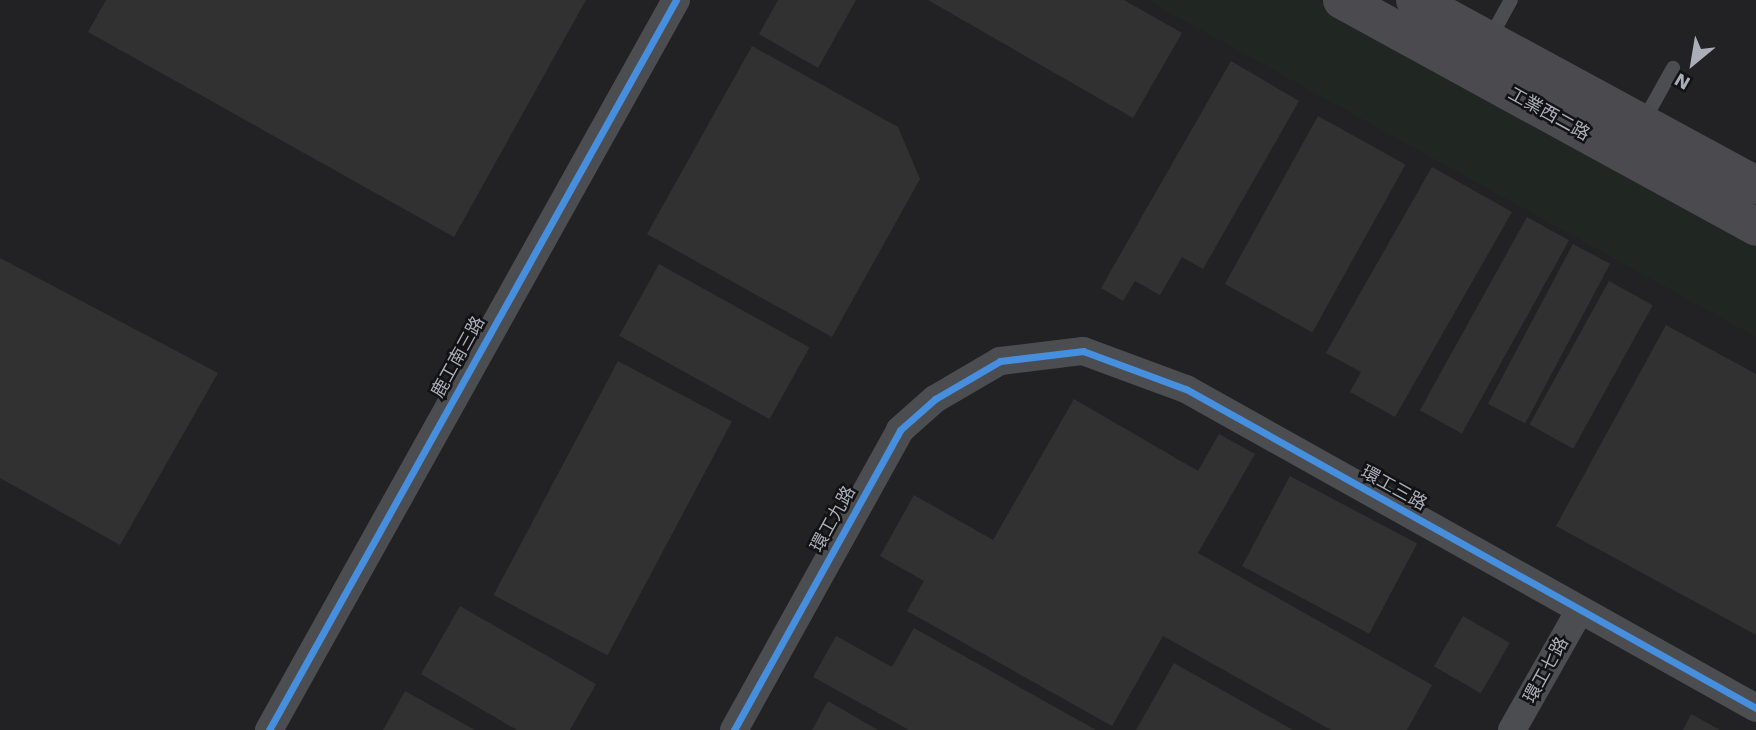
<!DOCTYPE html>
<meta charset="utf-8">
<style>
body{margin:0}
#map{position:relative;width:1756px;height:730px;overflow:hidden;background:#181818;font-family:"Work Sans","Noto Sans TC",sans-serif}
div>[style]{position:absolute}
.built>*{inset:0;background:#222224;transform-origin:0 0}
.green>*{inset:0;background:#202722}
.building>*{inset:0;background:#313132;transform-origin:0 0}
.lane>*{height:14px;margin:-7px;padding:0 7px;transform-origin:7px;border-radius:7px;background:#4c4d51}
.street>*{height:28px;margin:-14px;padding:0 14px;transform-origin:14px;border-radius:14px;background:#4c4d51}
.secondary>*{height:38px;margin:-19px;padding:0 19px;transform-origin:19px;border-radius:19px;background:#4b4b4f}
.cycleway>*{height:7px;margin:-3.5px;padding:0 3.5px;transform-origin:3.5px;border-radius:3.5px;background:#468fdf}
span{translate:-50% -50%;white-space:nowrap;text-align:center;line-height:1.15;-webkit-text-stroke:5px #121214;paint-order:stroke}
.street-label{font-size:18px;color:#aaaeb9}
.north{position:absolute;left:1658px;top:28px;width:70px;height:70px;-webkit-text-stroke:5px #121214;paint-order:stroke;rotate:210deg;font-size:19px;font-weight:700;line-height:28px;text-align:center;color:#aaaeb9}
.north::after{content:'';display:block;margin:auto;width:24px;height:32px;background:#aaaeb9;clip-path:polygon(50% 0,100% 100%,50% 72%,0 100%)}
</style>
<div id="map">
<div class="built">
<i style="left:0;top:0;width:1756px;height:730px"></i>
</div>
<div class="green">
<i style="clip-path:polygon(1147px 0,1317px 0,1756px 245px,1756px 337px)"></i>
</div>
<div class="building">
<i style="clip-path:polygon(106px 0,586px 0,454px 237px,88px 32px)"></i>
<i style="clip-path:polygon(778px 0,856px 0,818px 68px,759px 34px)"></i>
<i style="clip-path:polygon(928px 0,1124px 0,1182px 33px,1133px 118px)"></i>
<i style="clip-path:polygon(752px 46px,898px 127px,920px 179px,832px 337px,647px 234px)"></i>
<i style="clip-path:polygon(1231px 61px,1299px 101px,1203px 269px,1182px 257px,1160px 295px,1135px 281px,1123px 301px,1101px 288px)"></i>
<i style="left:1318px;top:116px;width:100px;height:192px;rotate:29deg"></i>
<i style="clip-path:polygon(1432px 167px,1512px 212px,1395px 417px,1350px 392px,1361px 372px,1326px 353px)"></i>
<i style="left:1527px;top:217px;width:48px;height:221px;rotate:29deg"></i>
<i style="left:1573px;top:244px;width:42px;height:181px;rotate:28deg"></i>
<i style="clip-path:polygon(0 258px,218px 373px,120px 545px,0 478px)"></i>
<i style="left:659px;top:264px;width:172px;height:82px;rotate:29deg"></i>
<i style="left:1609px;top:281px;width:50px;height:164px;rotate:29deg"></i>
<i style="clip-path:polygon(1666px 325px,1756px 374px,1756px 635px,1556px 526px)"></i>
<i style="left:618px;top:361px;width:129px;height:265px;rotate:28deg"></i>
<i style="clip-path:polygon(1074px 399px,1198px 471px,1219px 434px,1255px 454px,1198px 553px,1432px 685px,1407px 730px,1331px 730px,1163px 636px,1112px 726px,907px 611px,924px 581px,880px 556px,914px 495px,993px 540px)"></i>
<i style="left:1290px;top:476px;width:144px;height:102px;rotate:28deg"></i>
<i style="clip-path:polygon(460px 606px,596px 684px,570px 730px,517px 730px,421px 674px)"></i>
<i style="left:1463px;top:616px;width:54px;height:58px;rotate:30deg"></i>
<i style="clip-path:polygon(914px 628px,1096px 730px,909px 730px,813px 677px,836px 636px,892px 667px)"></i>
<i style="clip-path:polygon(1174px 663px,1293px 730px,1136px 730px)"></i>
<i style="clip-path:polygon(405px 691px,475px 730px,383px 730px)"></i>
<i style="clip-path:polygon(828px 701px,878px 730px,812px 730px)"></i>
<i style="clip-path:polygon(1691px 714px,1720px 730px,1683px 730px)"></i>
</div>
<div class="lane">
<i style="left:1490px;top:38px;width:43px;rotate:-61.1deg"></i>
<i style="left:1643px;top:122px;width:62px;rotate:-60.9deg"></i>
</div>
<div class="street">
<i style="left:269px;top:730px;width:836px;rotate:-60.86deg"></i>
<i style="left:734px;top:730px;width:343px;rotate:-61deg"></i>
<i style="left:900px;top:430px;width:47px;rotate:-41.5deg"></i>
<i style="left:935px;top:399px;width:75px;rotate:-30.3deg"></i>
<i style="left:1000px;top:361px;width:84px;rotate:-6.9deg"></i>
<i style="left:1083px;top:351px;width:110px;rotate:20.3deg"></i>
<i style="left:1186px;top:389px;width:653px;rotate:29.23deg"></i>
<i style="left:1512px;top:730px;width:138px;rotate:-60.5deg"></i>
</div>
<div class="secondary">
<i style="left:1342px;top:0;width:472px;rotate:28.7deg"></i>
<i style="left:1415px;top:0;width:388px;rotate:28.5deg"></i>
</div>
<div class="cycleway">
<i style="left:269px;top:730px;width:836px;rotate:-60.86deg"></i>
<i style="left:734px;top:730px;width:343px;rotate:-61deg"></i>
<i style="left:900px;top:430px;width:47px;rotate:-41.5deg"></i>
<i style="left:935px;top:399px;width:75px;rotate:-30.3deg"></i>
<i style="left:1000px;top:361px;width:84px;rotate:-6.9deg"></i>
<i style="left:1083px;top:351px;width:110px;rotate:20.3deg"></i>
<i style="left:1186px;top:389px;width:653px;rotate:29.23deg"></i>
</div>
<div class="street-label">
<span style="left:1549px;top:114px;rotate:29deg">工業西二路</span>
<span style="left:458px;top:357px;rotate:-61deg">鹿工南三路</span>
<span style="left:1394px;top:488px;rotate:29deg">環工三路</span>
<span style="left:833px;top:519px;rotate:-61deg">環工九路</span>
<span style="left:1546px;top:670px;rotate:-61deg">環工七路</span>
</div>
<div class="north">N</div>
</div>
